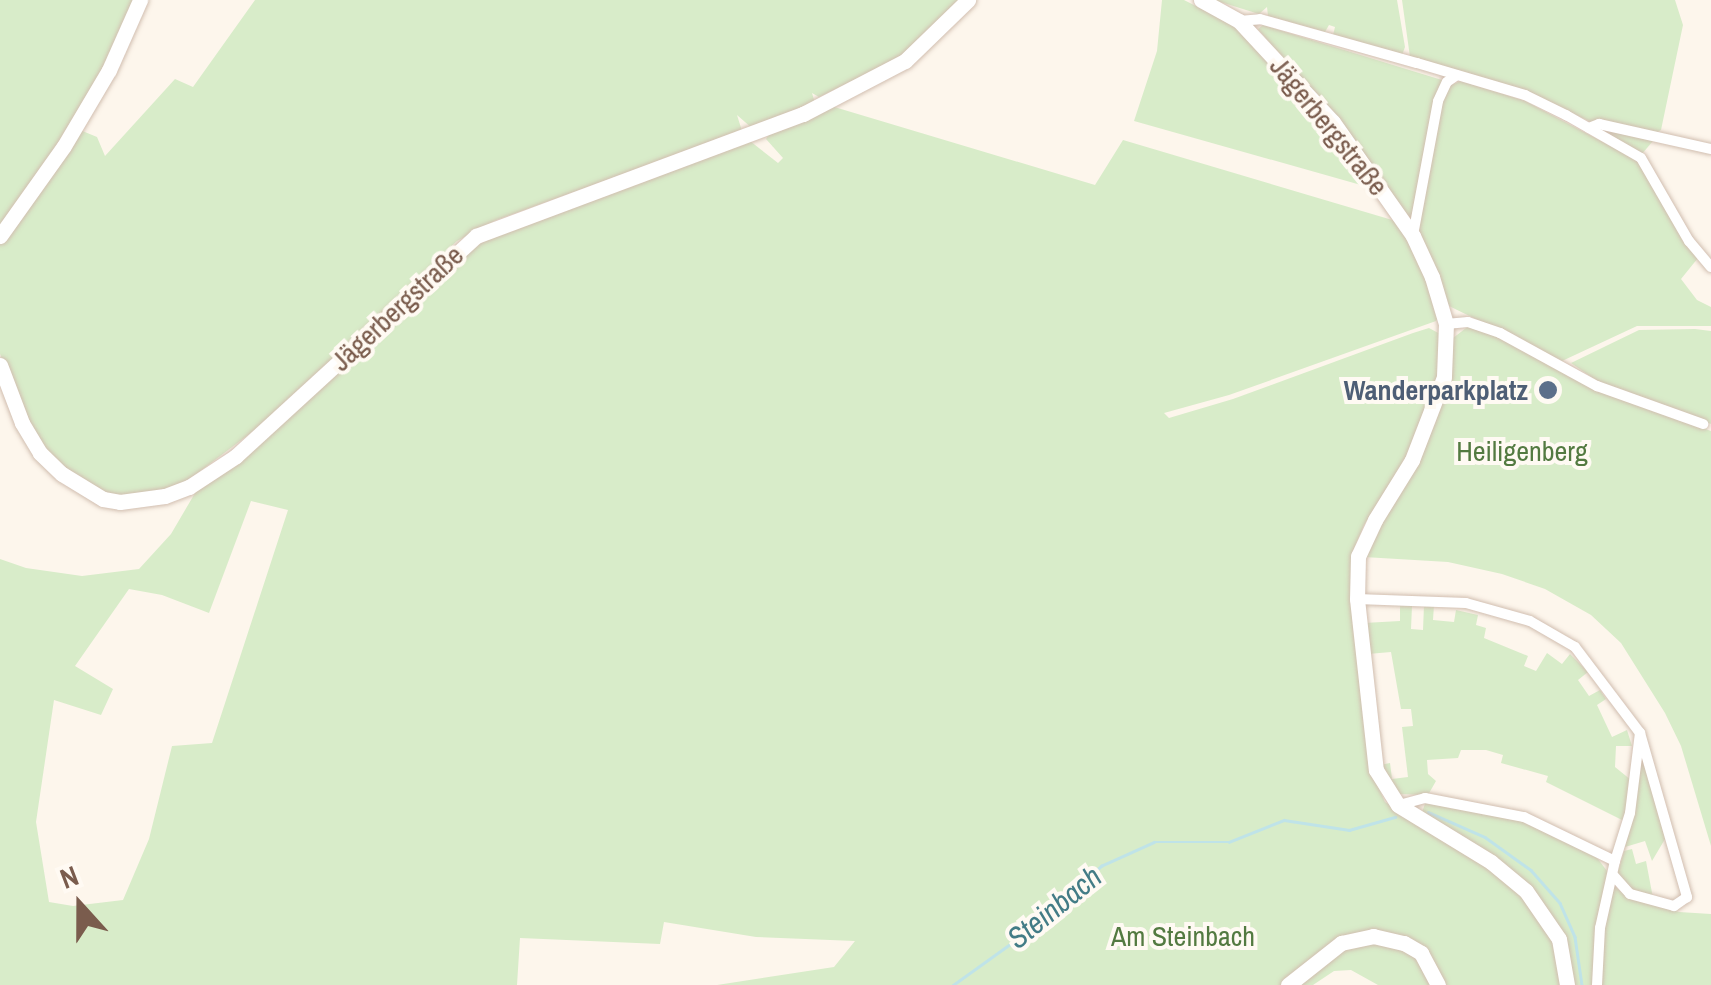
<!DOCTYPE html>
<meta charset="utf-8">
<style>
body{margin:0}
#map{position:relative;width:1711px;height:985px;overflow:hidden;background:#fdf6ec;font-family:"Archivo Narrow",sans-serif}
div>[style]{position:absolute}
.green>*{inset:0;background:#d8ecc9}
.stream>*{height:2.5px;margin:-1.25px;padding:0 1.25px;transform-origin:1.25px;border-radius:1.25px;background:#bfe3e8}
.roads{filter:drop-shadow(0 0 2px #d1beb0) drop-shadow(0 0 2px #d1beb0)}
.street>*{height:10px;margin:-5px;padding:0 5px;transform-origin:5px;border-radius:5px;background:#fff}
.secondary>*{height:15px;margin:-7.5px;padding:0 7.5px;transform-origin:7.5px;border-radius:7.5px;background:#fff}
.dots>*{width:28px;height:28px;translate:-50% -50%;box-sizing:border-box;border:5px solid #fffaf3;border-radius:50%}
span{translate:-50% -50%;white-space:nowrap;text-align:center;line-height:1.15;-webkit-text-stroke:8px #fffaf3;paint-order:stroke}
.street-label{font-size:28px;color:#7a5c4d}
.service-label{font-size:28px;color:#4e5e75;font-weight:700}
.right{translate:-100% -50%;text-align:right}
.park-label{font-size:28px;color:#537a41}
.water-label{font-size:30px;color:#437c86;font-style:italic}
.north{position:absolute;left:30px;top:855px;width:100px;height:100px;-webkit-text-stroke:8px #fffaf3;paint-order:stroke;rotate:339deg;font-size:28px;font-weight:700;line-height:40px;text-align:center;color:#7a5c4d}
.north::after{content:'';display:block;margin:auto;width:35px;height:45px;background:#7a5c4d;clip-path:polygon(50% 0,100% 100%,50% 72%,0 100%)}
</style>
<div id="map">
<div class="green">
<i style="clip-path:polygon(0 0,135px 0,103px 69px,46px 162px,0 226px)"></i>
<i style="clip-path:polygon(255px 0,958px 0,902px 57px,819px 97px,812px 93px,815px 103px,753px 129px,737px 115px,742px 131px,496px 220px,457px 241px,272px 417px,187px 481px,164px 491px,121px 497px,86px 487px,44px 448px,26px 419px,0 354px,0 245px,80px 130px,97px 137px,105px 156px,175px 79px,193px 87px)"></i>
<i style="clip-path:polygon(1162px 0,1184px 0,1239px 28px,1330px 126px,1375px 189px,1134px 121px,1157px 51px)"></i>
<i style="clip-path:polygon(1214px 0,1397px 0,1405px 47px,1402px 55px,1333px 35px,1335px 27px,1329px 25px,1325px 32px,1268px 16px,1267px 7px,1259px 14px)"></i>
<i style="clip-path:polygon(1402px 0,1675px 0,1683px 25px,1661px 130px,1656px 133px,1591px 122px,1530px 93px,1410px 57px)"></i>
<i style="clip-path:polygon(1263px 25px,1442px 80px,1411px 222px,1337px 120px,1258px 29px)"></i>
<i style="clip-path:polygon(1461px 81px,1525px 101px,1637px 160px,1698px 258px,1681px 279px,1697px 300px,1711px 307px,1711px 326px,1637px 326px,1562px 361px,1449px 306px,1418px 227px,1442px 99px,1451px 85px)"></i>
<i style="clip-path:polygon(evenodd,831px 106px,1095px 185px,1123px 140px,1399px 222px,1413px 246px,1439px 316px,1436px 321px,1229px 395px,1164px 413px,1169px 418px,1233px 399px,1413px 333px,1429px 328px,1442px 335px,1439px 378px,1416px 443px,1364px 525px,1353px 551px,1352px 599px,1371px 770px,1385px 802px,1453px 840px,1520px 895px,1555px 941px,1563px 985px,1443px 985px,1439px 972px,1374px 932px,1282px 985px,717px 985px,834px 967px,855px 941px,756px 937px,664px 922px,660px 944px,520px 938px,517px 985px,0 985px,0 559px,26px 568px,82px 576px,139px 569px,171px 534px,198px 488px,487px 236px,750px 141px,778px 163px,783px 158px,766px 139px,769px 134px,831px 106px,251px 501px,288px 510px,212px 743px,172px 746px,149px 839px,123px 900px,73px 906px,49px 902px,36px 822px,54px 700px,101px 715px,113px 689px,75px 666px,129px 589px,162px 595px,209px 613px,251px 501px)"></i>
<i style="clip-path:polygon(1601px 129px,1653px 141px,1641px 155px)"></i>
<i style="clip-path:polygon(1470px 325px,1497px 335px,1607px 394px,1711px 431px,1711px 846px,1681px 746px,1665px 713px,1621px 643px,1591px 615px,1545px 589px,1502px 574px,1448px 562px,1364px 557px,1435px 423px,1449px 379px,1453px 338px)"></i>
<i style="clip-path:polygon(1695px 329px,1711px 331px,1711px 424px,1600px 383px,1571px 363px,1639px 330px)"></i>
<i style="clip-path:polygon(1424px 605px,1434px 605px,1433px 620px,1454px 622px,1456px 610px,1478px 615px,1476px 625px,1486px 628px,1484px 638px,1528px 656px,1524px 666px,1536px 671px,1547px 653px,1562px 664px,1570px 654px,1588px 672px,1578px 680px,1589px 696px,1600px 690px,1606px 699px,1597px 705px,1612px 737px,1627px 730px,1632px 746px,1616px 746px,1615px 767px,1631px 780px,1624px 821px,1546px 782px,1548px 776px,1501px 763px,1503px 755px,1486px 750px,1461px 750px,1458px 758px,1427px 760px,1428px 774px,1436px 781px,1428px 795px,1396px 794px,1380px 765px,1390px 763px,1392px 779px,1408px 777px,1402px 727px,1413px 726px,1411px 709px,1401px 709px,1391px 652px,1368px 654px,1364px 623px,1400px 621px,1400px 606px,1412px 606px,1411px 629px,1423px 630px)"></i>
<i style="clip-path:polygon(1642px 754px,1668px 834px,1652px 861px,1645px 841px,1625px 847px)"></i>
<i style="clip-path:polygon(1426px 801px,1521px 821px,1559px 836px,1592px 851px,1610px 875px,1609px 882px,1624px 894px,1679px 912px,1711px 914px,1711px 985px,1573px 985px,1553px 918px,1421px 815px)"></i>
<i style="clip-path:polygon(1632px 849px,1636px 864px,1646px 861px,1653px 898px,1629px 890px,1617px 875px,1624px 851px)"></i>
<i style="clip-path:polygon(1373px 941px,1411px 951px,1434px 985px,1378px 985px,1351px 970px,1334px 971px,1313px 985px,1294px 985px,1333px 952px)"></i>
</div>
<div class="stream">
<i style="left:1428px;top:812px;width:62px;rotate:23.7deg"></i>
<i style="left:1485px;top:837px;width:57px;rotate:35.7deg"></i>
<i style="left:1531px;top:870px;width:44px;rotate:48.7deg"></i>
<i style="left:1560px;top:903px;width:37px;rotate:66deg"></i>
<i style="left:1575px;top:937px;width:49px;rotate:81.7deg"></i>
<i style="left:953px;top:985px;width:105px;rotate:-35.7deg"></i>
<i style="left:1038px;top:924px;width:86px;rotate:-42.6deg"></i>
<i style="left:1101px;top:866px;width:58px;rotate:-24.4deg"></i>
<i style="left:1154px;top:842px;width:75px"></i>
<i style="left:1229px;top:842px;width:59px;rotate:-21.8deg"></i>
<i style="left:1284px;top:820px;width:66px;rotate:8.7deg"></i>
<i style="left:1349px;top:830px;width:48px;rotate:-15.8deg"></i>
</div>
<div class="roads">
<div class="street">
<i style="left:1239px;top:21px;width:21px;rotate:-5deg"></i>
<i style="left:1260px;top:19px;width:163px;rotate:15.7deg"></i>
<i style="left:1417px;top:63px;width:113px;rotate:16.5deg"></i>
<i style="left:1525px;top:95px;width:46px;rotate:26deg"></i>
<i style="left:1566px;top:115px;width:86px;rotate:29.8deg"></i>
<i style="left:1641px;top:158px;width:96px;rotate:60deg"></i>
<i style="left:1689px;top:241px;width:34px;rotate:50deg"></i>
<i style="left:1589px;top:128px;width:11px;rotate:-22deg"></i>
<i style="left:1599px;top:124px;width:115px;rotate:12.6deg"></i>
<i style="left:1413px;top:235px;width:136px;rotate:-79.4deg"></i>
<i style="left:1438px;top:101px;width:21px;rotate:-65deg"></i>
<i style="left:1447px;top:82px;width:12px;rotate:-35deg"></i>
<i style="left:1446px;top:324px;width:22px;rotate:-5deg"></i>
<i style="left:1468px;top:322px;width:34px;rotate:19deg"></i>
<i style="left:1500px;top:333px;width:111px;rotate:28.7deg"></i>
<i style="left:1597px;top:386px;width:113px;rotate:19.7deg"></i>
<i style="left:1357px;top:599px;width:109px;rotate:2.1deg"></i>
<i style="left:1466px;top:603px;width:66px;rotate:15.7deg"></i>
<i style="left:1530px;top:621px;width:52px;rotate:30deg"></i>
<i style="left:1575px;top:647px;width:108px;rotate:52.9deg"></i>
<i style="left:1399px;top:805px;width:27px;rotate:-15deg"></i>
<i style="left:1425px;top:798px;width:101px;rotate:10.9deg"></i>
<i style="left:1524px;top:817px;width:101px;rotate:25.8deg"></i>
<i style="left:1597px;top:985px;width:57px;rotate:-87deg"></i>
<i style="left:1600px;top:928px;width:69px;rotate:-77.4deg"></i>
<i style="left:1615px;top:861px;width:50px;rotate:-72.6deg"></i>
<i style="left:1630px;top:813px;width:81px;rotate:-82.9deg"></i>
<i style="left:1640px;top:733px;width:171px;rotate:74deg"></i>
<i style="left:1687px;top:897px;width:16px;rotate:145deg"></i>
<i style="left:1674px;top:906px;width:46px;rotate:-164.7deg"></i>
<i style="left:1630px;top:894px;width:25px;rotate:-132deg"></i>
</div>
<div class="secondary">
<i style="left:1201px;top:0;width:43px;rotate:28.9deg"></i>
<i style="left:1239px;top:21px;width:138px;rotate:47.1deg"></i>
<i style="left:1333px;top:122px;width:139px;rotate:54.9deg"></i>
<i style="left:1413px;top:236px;width:45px;rotate:65.1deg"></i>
<i style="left:1432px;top:277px;width:49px;rotate:73.4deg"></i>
<i style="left:1446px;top:324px;width:53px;rotate:92.2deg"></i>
<i style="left:1444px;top:377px;width:89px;rotate:111.1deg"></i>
<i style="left:1412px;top:460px;width:70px;rotate:121.7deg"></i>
<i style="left:1375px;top:520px;width:40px;rotate:115deg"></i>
<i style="left:1358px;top:556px;width:43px;rotate:91.3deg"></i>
<i style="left:1357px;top:599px;width:172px;rotate:83.7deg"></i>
<i style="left:1376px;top:770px;width:41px;rotate:57.8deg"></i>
<i style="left:1398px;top:805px;width:109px;rotate:31.5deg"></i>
<i style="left:1491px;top:862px;width:45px;rotate:39.6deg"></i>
<i style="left:1526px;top:891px;width:58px;rotate:55.5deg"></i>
<i style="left:1559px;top:939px;width:47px;rotate:80.1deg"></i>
<i style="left:0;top:236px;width:110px;rotate:-54.6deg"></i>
<i style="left:64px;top:146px;width:88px;rotate:-59.4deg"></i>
<i style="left:109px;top:70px;width:77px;rotate:-66.1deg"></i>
<i style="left:0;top:365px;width:62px;rotate:69.2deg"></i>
<i style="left:22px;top:423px;width:35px;rotate:59deg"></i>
<i style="left:40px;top:453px;width:30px;rotate:44deg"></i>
<i style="left:62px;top:474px;width:48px;rotate:31.4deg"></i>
<i style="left:103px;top:499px;width:17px;rotate:10deg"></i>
<i style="left:120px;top:502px;width:45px;rotate:-7.6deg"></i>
<i style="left:165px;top:496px;width:26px;rotate:-21deg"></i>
<i style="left:189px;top:487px;width:56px;rotate:-33.4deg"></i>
<i style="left:236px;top:456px;width:326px;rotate:-42.5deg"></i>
<i style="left:476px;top:236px;width:349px;rotate:-20.5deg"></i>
<i style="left:803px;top:114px;width:115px;rotate:-27.5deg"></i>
<i style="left:905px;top:61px;width:88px;rotate:-44.1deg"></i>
<i style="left:1288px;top:985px;width:68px;rotate:-38.4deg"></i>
<i style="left:1341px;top:943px;width:33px;rotate:-12deg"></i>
<i style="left:1373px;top:936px;width:32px;rotate:13deg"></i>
<i style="left:1404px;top:943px;width:20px;rotate:30deg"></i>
<i style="left:1421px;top:953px;width:36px;rotate:62deg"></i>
</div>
</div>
<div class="dots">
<i style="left:1548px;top:390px;background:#5c6f8a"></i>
</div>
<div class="street-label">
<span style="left:1329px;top:126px;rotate:51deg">Jägerbergstraße</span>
<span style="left:397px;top:308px;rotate:-43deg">Jägerbergstraße</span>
</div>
<div class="service-label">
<span class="right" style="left:1528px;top:390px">Wanderparkplatz</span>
</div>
<div class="park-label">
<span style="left:1522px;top:451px">Heiligenberg</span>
<span style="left:1183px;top:936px">Am Steinbach</span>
</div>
<div class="water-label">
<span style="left:1054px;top:907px;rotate:-39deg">Steinbach</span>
</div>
<div class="north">N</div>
</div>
